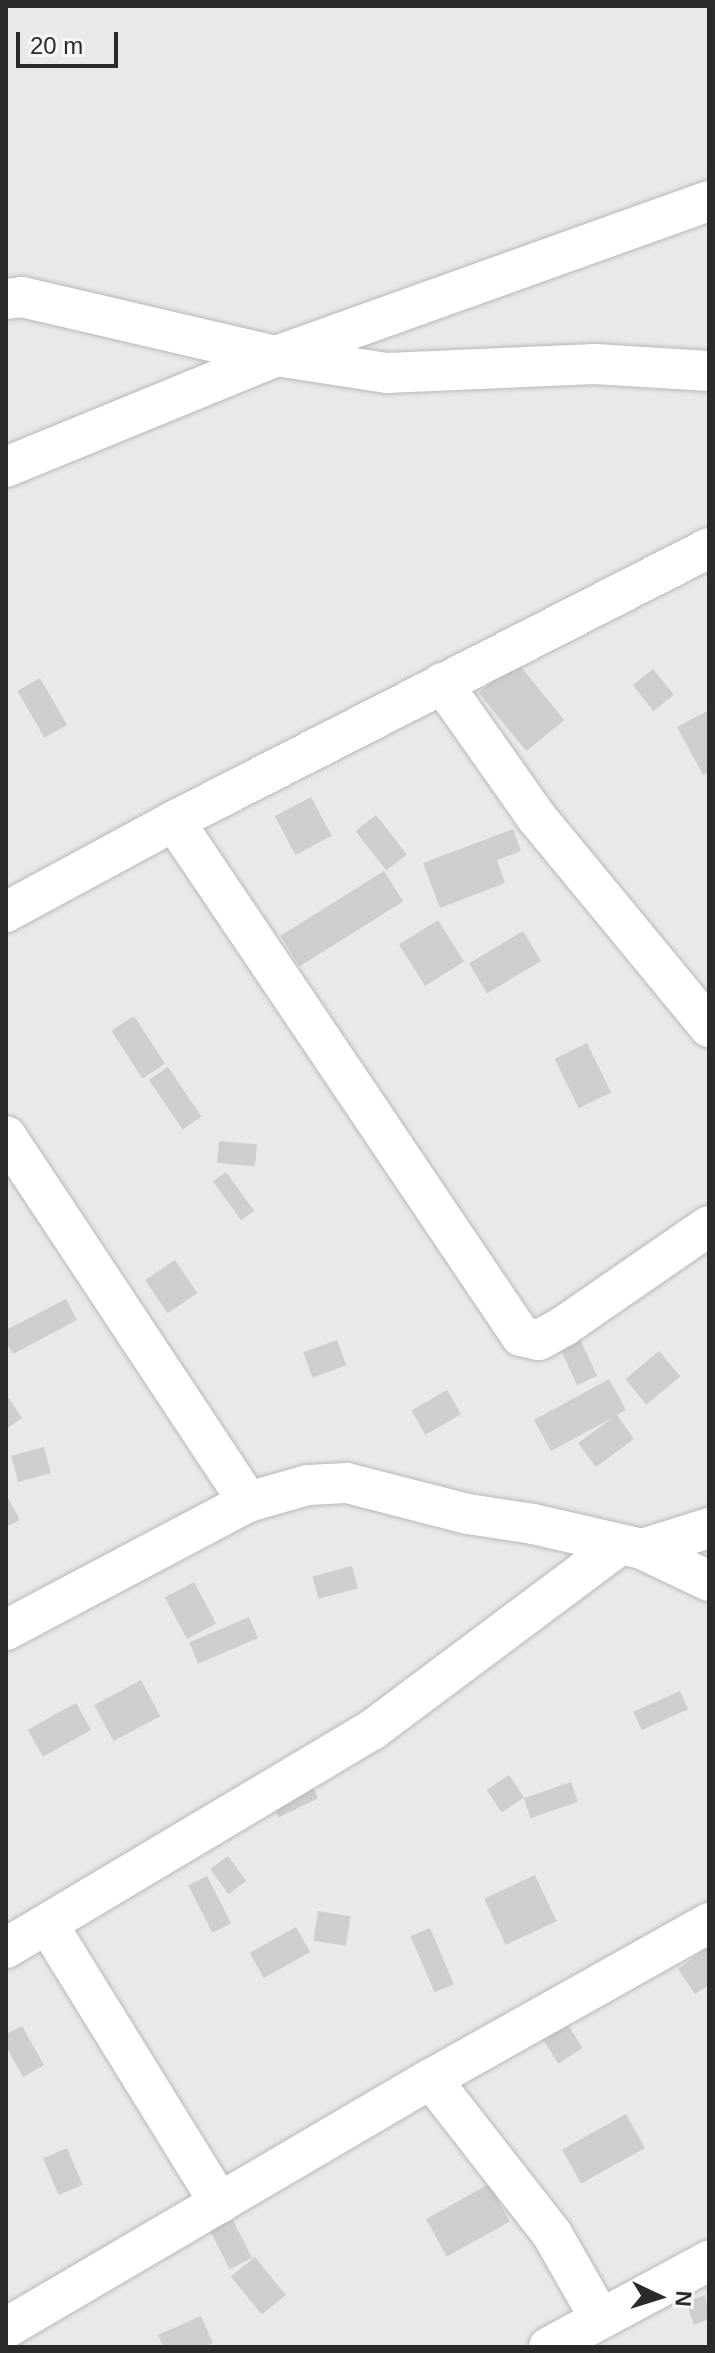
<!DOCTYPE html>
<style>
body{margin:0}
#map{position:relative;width:715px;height:2353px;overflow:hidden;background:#eae8eb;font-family:Arial,sans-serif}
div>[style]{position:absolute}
.building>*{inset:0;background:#cfcdd0;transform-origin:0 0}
.roads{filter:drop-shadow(0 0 2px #b9b7ba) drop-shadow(0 0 2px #b9b7ba)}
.minor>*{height:40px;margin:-20px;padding:0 20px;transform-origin:20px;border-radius:20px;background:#fff}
span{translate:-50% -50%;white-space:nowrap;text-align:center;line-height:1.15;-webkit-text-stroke:7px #f7f6f9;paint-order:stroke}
.frame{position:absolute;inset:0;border:8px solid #2a2a2b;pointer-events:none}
.north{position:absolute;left:619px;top:2257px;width:80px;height:80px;-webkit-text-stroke:6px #f7f6f9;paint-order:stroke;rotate:94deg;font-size:22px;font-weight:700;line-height:32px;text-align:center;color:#2a2a2b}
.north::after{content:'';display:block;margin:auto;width:28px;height:36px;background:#2a2a2b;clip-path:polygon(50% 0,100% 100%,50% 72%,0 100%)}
.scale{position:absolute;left:16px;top:32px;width:102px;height:36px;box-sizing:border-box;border:4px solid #2a2a2b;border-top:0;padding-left:10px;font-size:24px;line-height:28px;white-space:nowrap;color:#2a2a2b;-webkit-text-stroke:6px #f7f6f9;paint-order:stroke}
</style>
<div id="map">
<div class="building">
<i style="left:517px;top:662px;width:75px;height:49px;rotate:51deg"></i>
<i style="left:653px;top:669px;width:33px;height:26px;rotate:51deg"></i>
<i style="left:40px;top:678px;width:54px;height:26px;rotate:60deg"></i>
<i style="clip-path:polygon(709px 710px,709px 772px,703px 775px,677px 727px)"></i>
<i style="left:311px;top:797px;width:44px;height:41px;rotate:62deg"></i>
<i style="left:376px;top:815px;width:50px;height:26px;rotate:52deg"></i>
<i style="clip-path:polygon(513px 829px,521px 851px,497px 860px,505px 883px,440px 908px,423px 863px)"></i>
<i style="left:384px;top:871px;width:36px;height:122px;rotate:58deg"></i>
<i style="left:438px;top:920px;width:49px;height:46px;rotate:58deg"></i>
<i style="left:523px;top:931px;width:35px;height:63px;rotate:59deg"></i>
<i style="left:134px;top:1016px;width:57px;height:27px;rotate:57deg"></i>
<i style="left:587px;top:1043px;width:55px;height:36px;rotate:64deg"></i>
<i style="left:168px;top:1067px;width:60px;height:23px;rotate:56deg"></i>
<i style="left:219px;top:1141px;width:38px;height:22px;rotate:5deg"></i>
<i style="left:226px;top:1172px;width:48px;height:16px;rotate:54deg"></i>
<i style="left:175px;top:1260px;width:40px;height:36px;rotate:56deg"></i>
<i style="clip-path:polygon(66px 1299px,77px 1320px,13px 1354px,6px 1342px,6px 1330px)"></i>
<i style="left:579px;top:1337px;width:43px;height:22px;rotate:65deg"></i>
<i style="left:337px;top:1340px;width:27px;height:36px;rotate:70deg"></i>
<i style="left:659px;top:1351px;width:33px;height:44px;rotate:50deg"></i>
<i style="clip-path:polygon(609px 1379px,626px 1410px,617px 1415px,634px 1439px,596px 1467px,578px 1443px,612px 1418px,551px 1451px,534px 1420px)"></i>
<i style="left:447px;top:1390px;width:28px;height:41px;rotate:60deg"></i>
<i style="clip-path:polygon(6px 1394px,22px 1418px,6px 1429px)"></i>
<i style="left:44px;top:1447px;width:27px;height:34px;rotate:75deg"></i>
<i style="clip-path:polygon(6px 1494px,20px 1520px,6px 1527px)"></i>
<i style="left:352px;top:1566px;width:23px;height:41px;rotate:75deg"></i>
<i style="left:194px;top:1582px;width:47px;height:33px;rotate:62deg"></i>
<i style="left:249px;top:1617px;width:23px;height:65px;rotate:67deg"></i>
<i style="left:141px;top:1680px;width:41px;height:53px;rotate:62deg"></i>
<i style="left:680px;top:1691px;width:20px;height:51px;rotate:66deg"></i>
<i style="left:76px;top:1703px;width:31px;height:55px;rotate:61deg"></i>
<i style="left:306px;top:1773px;width:28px;height:44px;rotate:64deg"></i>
<i style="left:509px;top:1775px;width:27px;height:27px;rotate:56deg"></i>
<i style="left:571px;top:1782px;width:21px;height:50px;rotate:71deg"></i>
<i style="left:228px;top:1856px;width:31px;height:22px;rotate:54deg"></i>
<i style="left:535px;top:1875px;width:51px;height:56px;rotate:65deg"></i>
<i style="left:207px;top:1876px;width:53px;height:21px;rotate:63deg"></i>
<i style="left:318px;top:1911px;width:33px;height:30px;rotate:9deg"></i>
<i style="left:296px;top:1927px;width:29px;height:53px;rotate:61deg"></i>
<i style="left:430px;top:1928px;width:61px;height:21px;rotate:67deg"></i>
<i style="clip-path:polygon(709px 1946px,709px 1985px,695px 1994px,678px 1969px)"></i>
<i style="left:562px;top:2016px;width:38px;height:29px;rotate:57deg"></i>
<i style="clip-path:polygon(22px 2026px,44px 2065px,23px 2077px,6px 2046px,6px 2034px)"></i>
<i style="left:626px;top:2114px;width:39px;height:73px;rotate:61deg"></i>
<i style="left:67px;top:2148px;width:40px;height:26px;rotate:67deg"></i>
<i style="left:489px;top:2184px;width:43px;height:72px;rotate:61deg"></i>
<i style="left:222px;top:2199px;width:66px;height:25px;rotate:63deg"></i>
<i style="left:255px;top:2257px;width:49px;height:31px;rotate:51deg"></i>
<i style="clip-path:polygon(705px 2295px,709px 2319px,694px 2325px,686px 2302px)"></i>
<i style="clip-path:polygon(201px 2316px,213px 2343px,204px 2347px,163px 2347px,158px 2335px)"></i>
</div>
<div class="roads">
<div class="minor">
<i style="left:6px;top:299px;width:16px;rotate:-7deg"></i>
<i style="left:22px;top:297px;width:261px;rotate:13.1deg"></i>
<i style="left:276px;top:356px;width:112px;rotate:8.7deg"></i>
<i style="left:387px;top:373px;width:208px;rotate:-2.5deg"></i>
<i style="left:595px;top:364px;width:114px;rotate:3.5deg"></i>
<i style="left:6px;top:467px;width:292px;rotate:-22.3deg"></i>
<i style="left:276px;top:356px;width:460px;rotate:-19.7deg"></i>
<i style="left:442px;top:683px;width:165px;rotate:54.9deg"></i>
<i style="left:537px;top:818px;width:271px;rotate:50.5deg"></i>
<i style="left:174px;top:821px;width:621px;rotate:56.03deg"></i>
<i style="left:521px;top:1336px;width:18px;rotate:13deg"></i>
<i style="left:539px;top:1340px;width:29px;rotate:-29deg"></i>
<i style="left:564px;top:1326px;width:176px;rotate:-34.6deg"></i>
<i style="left:6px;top:912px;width:191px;rotate:-28.4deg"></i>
<i style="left:174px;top:821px;width:601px;rotate:-27.03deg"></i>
<i style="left:6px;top:1136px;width:439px;rotate:56.5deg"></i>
<i style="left:642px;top:1549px;width:74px;rotate:25.5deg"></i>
<i style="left:6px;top:1630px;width:274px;rotate:-27.9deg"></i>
<i style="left:248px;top:1502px;width:62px;rotate:-15.8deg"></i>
<i style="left:308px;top:1485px;width:39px;rotate:-3deg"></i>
<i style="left:347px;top:1483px;width:125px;rotate:14.4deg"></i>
<i style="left:468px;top:1514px;width:66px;rotate:8.7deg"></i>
<i style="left:533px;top:1524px;width:112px;rotate:12.9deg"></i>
<i style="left:642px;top:1549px;width:70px;rotate:-17.4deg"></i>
<i style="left:48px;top:1925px;width:327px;rotate:58.3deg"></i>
<i style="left:6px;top:1948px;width:426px;rotate:-30.8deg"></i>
<i style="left:372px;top:1730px;width:307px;rotate:-36.8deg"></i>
<i style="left:431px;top:2079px;width:197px;rotate:52deg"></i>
<i style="left:552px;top:2234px;width:97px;rotate:60.3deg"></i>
<i style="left:6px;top:2328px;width:493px;rotate:-30.4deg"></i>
<i style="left:431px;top:2079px;width:319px;rotate:-29.3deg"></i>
<i style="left:549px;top:2347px;width:182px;rotate:-28.3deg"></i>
</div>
</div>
<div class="frame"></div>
<div class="north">N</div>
<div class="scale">20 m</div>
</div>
